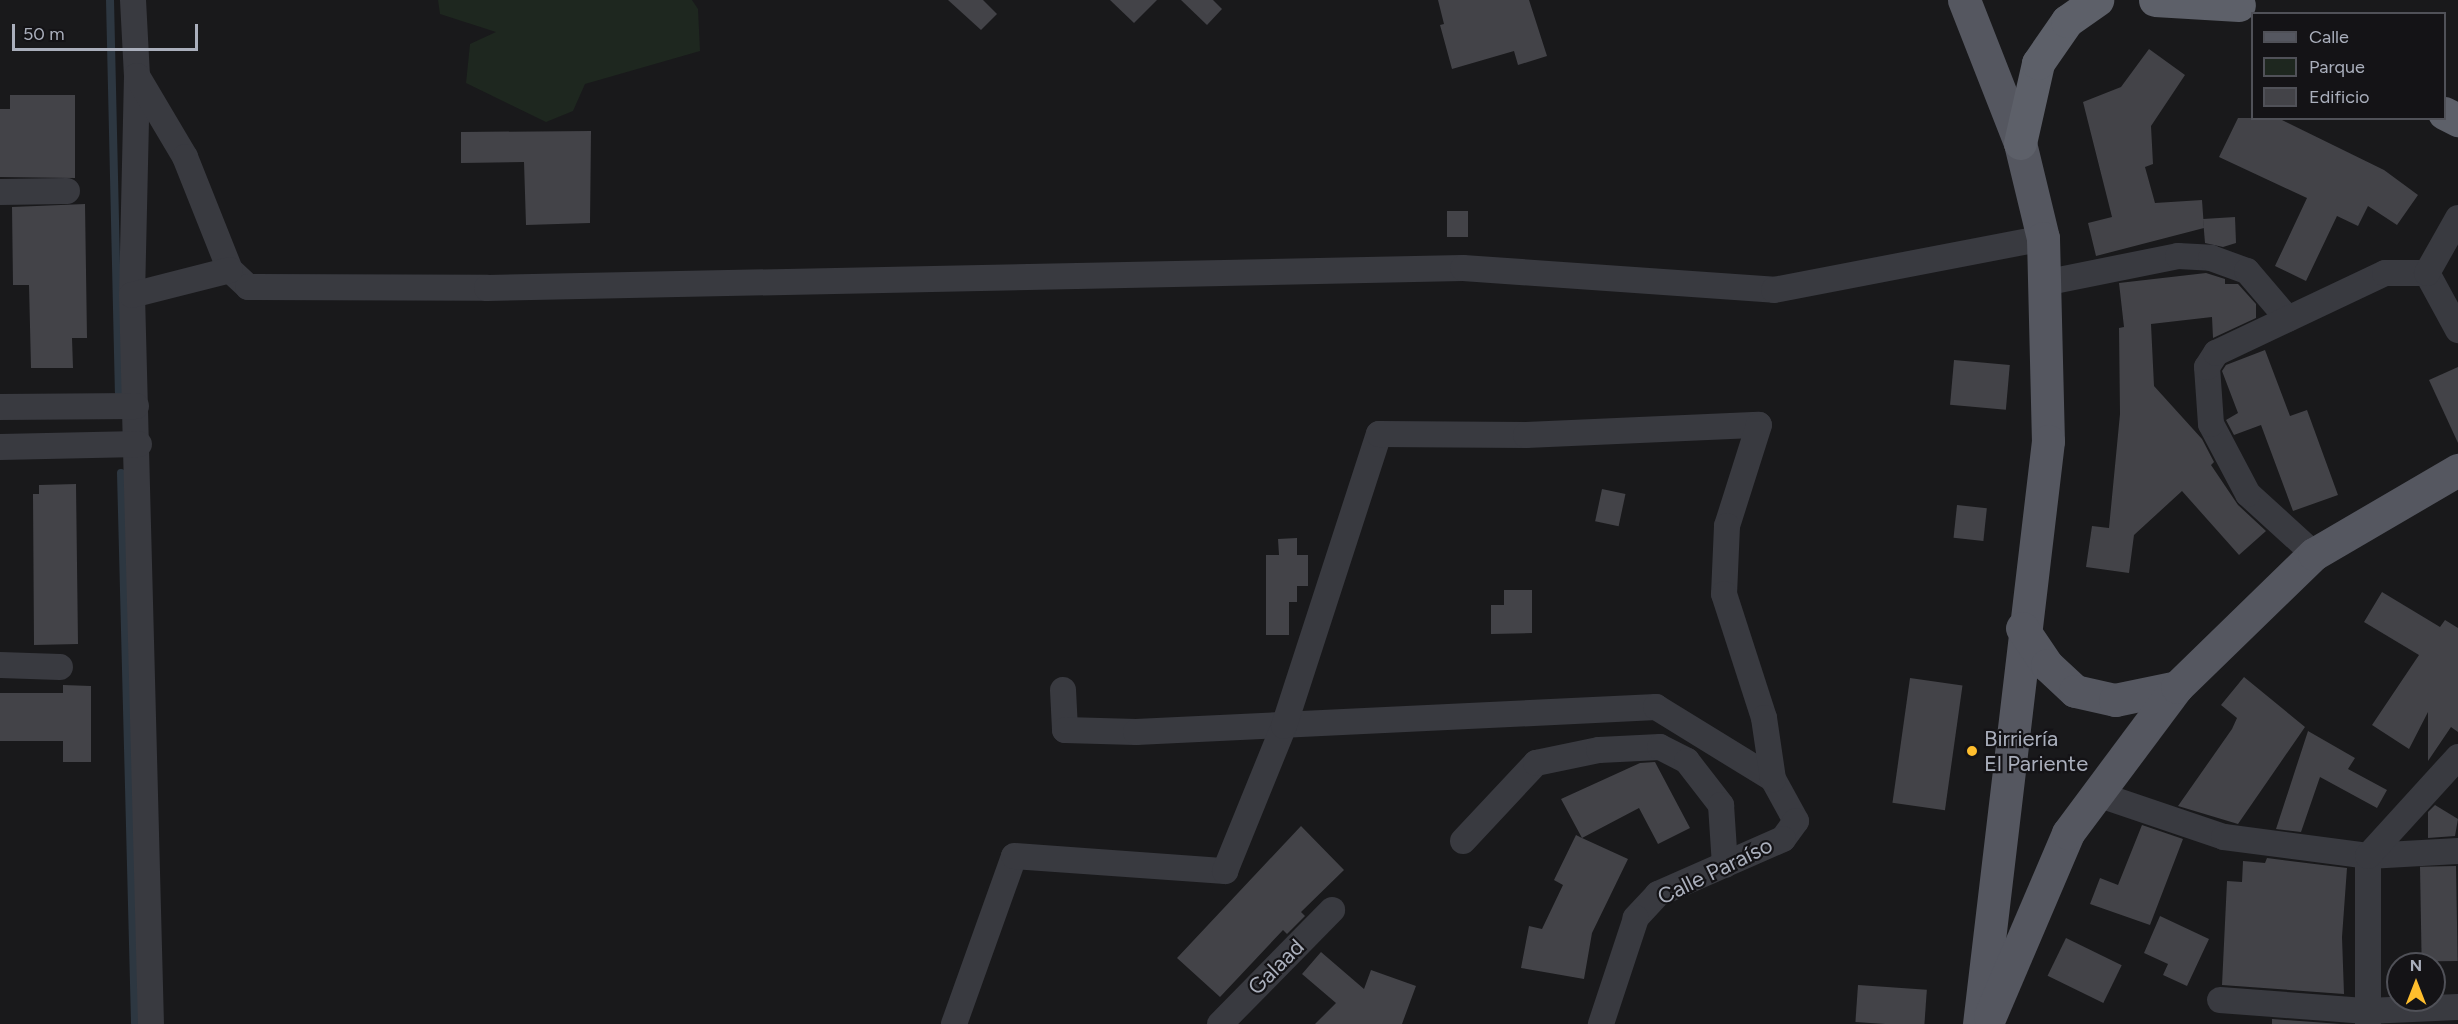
<!DOCTYPE html>
<meta charset="utf-8">
<style>
body{margin:0}
#map{position:relative;width:2458px;height:1024px;overflow:hidden;background:#19191b;font-family:Figtree,sans-serif}
div>[style]{position:absolute}
.green>*{inset:0;background:#1e271f}
.stream>*{height:8px;margin:-4px;padding:0 4px;transform-origin:4px;border-radius:4px;background:#2d3741}
.building>*{inset:0;background:#434348;transform-origin:0 0}
.minor>*{height:26px;margin:-13px;padding:0 13px;transform-origin:13px;border-radius:13px;background:#393a40}
.primary>*{height:33px;margin:-16.5px;padding:0 16.5px;transform-origin:16.5px;border-radius:16.5px;background:#555760}
.trunk>*{height:33px;margin:-16.5px;padding:0 16.5px;transform-origin:16.5px;border-radius:16.5px;background:#5d6069}
.dots>*{width:16px;height:16px;translate:-50% -50%;box-sizing:border-box;border:3px solid #141316;border-radius:50%}
span{translate:-50% -50%;white-space:nowrap;text-align:center;line-height:1.15;-webkit-text-stroke:4.5px #141316;paint-order:stroke}
.poi-label{font-size:22px;color:#aaafbc}
.left{translate:0 -50%;text-align:left}
.street-label{font-size:22px;color:#aaafbc}
.legend{position:absolute;left:2251px;top:12px;width:195px;height:108px;box-sizing:border-box;background:#141316;border:2px solid #505158;margin:0;padding:8px 10px;list-style:none;font-size:18px;color:#aaafbc}
.legend li{display:flex;align-items:center;gap:12px;height:30px}
.legend b{width:30px;border:2px solid #505158}
.north{position:absolute;left:2386px;top:952px;width:60px;height:60px;box-sizing:border-box;background:#141316;border:2px solid #505158;border-radius:50%;rotate:0deg;font-size:16px;font-weight:700;line-height:24px;text-align:center;color:#aaafbc}
.north::after{content:'';display:block;margin:auto;width:21px;height:27px;background:#ffbe2d;clip-path:polygon(50% 0,100% 100%,50% 72%,0 100%)}
.scale{position:absolute;left:12px;top:24px;width:186px;height:27px;box-sizing:border-box;border:3px solid #aaafbc;border-top:0;padding-left:8px;font-size:18px;line-height:21px;white-space:nowrap;color:#aaafbc;-webkit-text-stroke:4px #141316;paint-order:stroke}
</style>
<div id="map">
<div class="green">
<i style="clip-path:polygon(438px 0,692px 0,698px 9px,700px 51px,585px 84px,573px 111px,546px 122px,466px 83px,470px 44px,496px 32px,440px 14px)"></i>
</div>
<div class="stream">
<i style="left:110px;top:0;width:392px;rotate:88.7deg"></i>
<i style="left:121px;top:473px;width:551px;rotate:88.54deg"></i>
</div>
<div class="building">
<i style="clip-path:polygon(948px 0,983px 0,997px 14px,981px 30px)"></i>
<i style="clip-path:polygon(1110px 0,1157px 0,1134px 23px)"></i>
<i style="clip-path:polygon(1181px 0,1213px 0,1222px 9px,1207px 25px)"></i>
<i style="clip-path:polygon(1438px 0,1529px 0,1547px 56px,1518px 65px,1514px 51px,1452px 69px,1440px 25px,1444px 24px)"></i>
<i style="clip-path:polygon(2149px 49px,2185px 75px,2151px 126px,2153px 164px,2145px 167px,2155px 203px,2202px 200px,2204px 228px,2096px 256px,2088px 223px,2112px 217px,2083px 102px,2121px 87px)"></i>
<i style="clip-path:polygon(10px 95px,75px 95px,75px 178px,0 177px,0 109px,10px 109px)"></i>
<i style="clip-path:polygon(2238px 118px,2278px 118px,2384px 170px,2418px 195px,2397px 225px,2368px 206px,2358px 226px,2337px 216px,2306px 281px,2275px 266px,2307px 198px,2219px 157px)"></i>
<i style="clip-path:polygon(591px 131px,590px 223px,526px 225px,524px 162px,461px 163px,461px 132px)"></i>
<i style="clip-path:polygon(85px 204px,87px 338px,72px 338px,73px 368px,31px 368px,29px 285px,13px 285px,12px 207px)"></i>
<i style="left:1447px;top:211px;width:21px;height:26px"></i>
<i style="clip-path:polygon(2235px 217px,2236px 243px,2223px 247px,2205px 243px,2203px 219px)"></i>
<i style="clip-path:polygon(2206px 273px,2225px 279px,2225px 284px,2238px 284px,2256px 304px,2256px 318px,2213px 338px,2212px 317px,2151px 324px,2154px 386px,2202px 439px,2214px 462px,2211px 465px,2238px 505px,2266px 531px,2239px 555px,2182px 491px,2134px 535px,2129px 573px,2086px 567px,2092px 526px,2109px 528px,2120px 414px,2119px 328px,2124px 327px,2119px 283px)"></i>
<i style="clip-path:polygon(2265px 350px,2290px 416px,2307px 410px,2338px 495px,2293px 511px,2261px 425px,2234px 435px,2226px 420px,2238px 413px,2222px 371px,2226px 365px)"></i>
<i style="left:1954px;top:360px;width:56px;height:45px;rotate:5deg"></i>
<i style="clip-path:polygon(2458px 367px,2458px 443px,2429px 380px)"></i>
<i style="clip-path:polygon(76px 484px,78px 644px,34px 645px,33px 494px,39px 494px,39px 485px)"></i>
<i style="left:1602px;top:489px;width:24px;height:33px;rotate:12deg"></i>
<i style="left:1957px;top:505px;width:30px;height:33px;rotate:6deg"></i>
<i style="clip-path:polygon(1297px 538px,1297px 555px,1308px 555px,1308px 586px,1297px 586px,1297px 602px,1289px 602px,1289px 635px,1266px 635px,1266px 555px,1279px 555px,1278px 539px)"></i>
<i style="clip-path:polygon(1504px 590px,1532px 590px,1532px 633px,1491px 634px,1491px 605px,1504px 605px)"></i>
<i style="clip-path:polygon(2382px 592px,2440px 627px,2445px 620px,2458px 628px,2458px 732px,2451px 727px,2428px 761px,2428px 712px,2409px 749px,2372px 725px,2419px 655px,2364px 622px)"></i>
<i style="clip-path:polygon(2244px 677px,2305px 727px,2238px 824px,2178px 806px,2232px 729px,2237px 718px,2221px 705px)"></i>
<i style="left:1910px;top:678px;width:53px;height:126px;rotate:8deg"></i>
<i style="clip-path:polygon(63px 685px,91px 686px,91px 762px,63px 762px,63px 741px,0 741px,0 693px,63px 693px)"></i>
<i style="clip-path:polygon(2308px 731px,2355px 758px,2348px 769px,2387px 790px,2377px 808px,2320px 777px,2301px 832px,2276px 829px)"></i>
<i style="clip-path:polygon(1655px 762px,1690px 828px,1658px 844px,1639px 808px,1582px 838px,1628px 859px,1592px 933px,1584px 979px,1521px 968px,1529px 926px,1542px 929px,1563px 885px,1554px 880px,1576px 835px,1582px 838px,1561px 799px,1640px 763px)"></i>
<i style="clip-path:polygon(2435px 805px,2458px 819px,2455px 836px,2428px 838px,2428px 812px)"></i>
<i style="clip-path:polygon(2142px 825px,2183px 839px,2150px 925px,2090px 904px,2100px 878px,2118px 885px)"></i>
<i style="clip-path:polygon(1301px 826px,1344px 870px,1301px 912px,1305px 916px,1287px 934px,1283px 930px,1220px 997px,1177px 958px)"></i>
<i style="clip-path:polygon(2267px 858px,2347px 868px,2342px 937px,2344px 994px,2222px 985px,2227px 881px,2242px 882px,2243px 861px,2265px 863px)"></i>
<i style="left:2456px;top:866px;width:95px;height:36px;rotate:89deg"></i>
<i style="clip-path:polygon(2160px 916px,2209px 939px,2187px 986px,2163px 975px,2168px 964px,2144px 953px)"></i>
<i style="left:2066px;top:938px;width:62px;height:42px;rotate:26deg"></i>
<i style="clip-path:polygon(1321px 952px,1364px 989px,1371px 970px,1416px 986px,1402px 1024px,1315px 1024px,1336px 1003px,1302px 974px)"></i>
<i style="left:1858px;top:985px;width:69px;height:37px;rotate:4deg"></i>
<i style="clip-path:polygon(2272px 1019px,2341px 1024px,2272px 1024px)"></i>
</div>
<div class="minor">
<i style="left:133px;top:0;width:76px;rotate:87deg"></i>
<i style="left:137px;top:76px;width:219px;rotate:91.3deg"></i>
<i style="left:132px;top:295px;width:729px;rotate:88.51deg"></i>
<i style="left:137px;top:76px;width:94px;rotate:59.3deg"></i>
<i style="left:185px;top:157px;width:122px;rotate:68.3deg"></i>
<i style="left:230px;top:270px;width:25px;rotate:43deg"></i>
<i style="left:248px;top:287px;width:239px;rotate:0.2deg"></i>
<i style="left:487px;top:288px;width:976px;rotate:-1.17deg"></i>
<i style="left:1463px;top:268px;width:312px;rotate:4deg"></i>
<i style="left:1774px;top:290px;width:274px;rotate:-10.9deg"></i>
<i style="left:0;top:192px;width:67px;rotate:-0.9deg"></i>
<i style="left:2427px;top:273px;width:65px;rotate:61.5deg"></i>
<i style="left:2044px;top:283px;width:137px;rotate:-11.4deg"></i>
<i style="left:2178px;top:256px;width:33px;rotate:3deg"></i>
<i style="left:2211px;top:258px;width:38px;rotate:20deg"></i>
<i style="left:2247px;top:271px;width:63px;rotate:49.5deg"></i>
<i style="left:132px;top:295px;width:101px;rotate:-14.3deg"></i>
<i style="left:0;top:407px;width:136px;rotate:-0.4deg"></i>
<i style="left:0;top:447px;width:139px;rotate:-1.2deg"></i>
<i style="left:2314px;top:554px;width:89px;rotate:-137.7deg"></i>
<i style="left:2248px;top:494px;width:79px;rotate:-117.9deg"></i>
<i style="left:2211px;top:424px;width:57px;rotate:-94deg"></i>
<i style="left:2207px;top:367px;width:17px;rotate:-57deg"></i>
<i style="left:2216px;top:353px;width:187px;rotate:-25.3deg"></i>
<i style="left:2385px;top:273px;width:42px"></i>
<i style="left:2427px;top:273px;width:63px;rotate:-60.6deg"></i>
<i style="left:0;top:665px;width:60px;rotate:1.9deg"></i>
<i style="left:1063px;top:690px;width:40px;rotate:87.1deg"></i>
<i style="left:1065px;top:730px;width:71px;rotate:1.6deg"></i>
<i style="left:1136px;top:732px;width:521px;rotate:-2.75deg"></i>
<i style="left:1656px;top:707px;width:137px;rotate:31.6deg"></i>
<i style="left:1773px;top:779px;width:48px;rotate:61.3deg"></i>
<i style="left:1796px;top:821px;width:22px;rotate:126deg"></i>
<i style="left:1783px;top:839px;width:137px;rotate:156.3deg"></i>
<i style="left:1658px;top:894px;width:33px;rotate:133deg"></i>
<i style="left:1636px;top:918px;width:112px;rotate:108.3deg"></i>
<i style="left:2097px;top:794px;width:134px;rotate:18.7deg"></i>
<i style="left:2224px;top:837px;width:145px;rotate:7.5deg"></i>
<i style="left:2368px;top:856px;width:90px;rotate:-3.2deg"></i>
<i style="left:1463px;top:841px;width:107px;rotate:-46.9deg"></i>
<i style="left:1536px;top:763px;width:64px;rotate:-11.7deg"></i>
<i style="left:1599px;top:750px;width:61px;rotate:-2.8deg"></i>
<i style="left:1660px;top:747px;width:30px;rotate:27deg"></i>
<i style="left:1687px;top:761px;width:56px;rotate:52.3deg"></i>
<i style="left:1721px;top:805px;width:60px;rotate:86.2deg"></i>
<i style="left:2220px;top:1000px;width:148px;rotate:4.3deg"></i>
<i style="left:2368px;top:1011px;width:90px;rotate:-2.5deg"></i>
<i style="left:954px;top:1024px;width:178px;rotate:-70.3deg"></i>
<i style="left:1014px;top:856px;width:212px;rotate:4.1deg"></i>
<i style="left:1225px;top:871px;width:157px;rotate:-67.9deg"></i>
<i style="left:1284px;top:726px;width:307px;rotate:-72deg"></i>
<i style="left:1379px;top:434px;width:147px;rotate:0.4deg"></i>
<i style="left:1526px;top:435px;width:233px;rotate:-2.5deg"></i>
<i style="left:1759px;top:425px;width:106px;rotate:107.6deg"></i>
<i style="left:1727px;top:526px;width:68px;rotate:92.5deg"></i>
<i style="left:1724px;top:594px;width:130px;rotate:72.1deg"></i>
<i style="left:1764px;top:718px;width:62px;rotate:81.6deg"></i>
<i style="left:1220px;top:1024px;width:160px;rotate:-45.5deg"></i>
<i style="left:2368px;top:1024px;width:168px;rotate:-90deg"></i>
<i style="left:2368px;top:856px;width:134px;rotate:-47.7deg"></i>
</div>
<div class="primary">
<i style="left:1964px;top:0;width:154px;rotate:68.6deg"></i>
<i style="left:2020px;top:143px;width:98px;rotate:76.4deg"></i>
<i style="left:2043px;top:238px;width:203px;rotate:88.6deg"></i>
<i style="left:2048px;top:441px;width:587px;rotate:96.75deg"></i>
<i style="left:2022px;top:628px;width:45px;rotate:56deg"></i>
<i style="left:2047px;top:665px;width:38px;rotate:43deg"></i>
<i style="left:2075px;top:691px;width:41px;rotate:12.7deg"></i>
<i style="left:2115px;top:700px;width:63px;rotate:-11.8deg"></i>
<i style="left:1990px;top:1016px;width:199px;rotate:-66.9deg"></i>
<i style="left:2068px;top:833px;width:182px;rotate:-53.3deg"></i>
<i style="left:2177px;top:687px;width:191px;rotate:-44.2deg"></i>
<i style="left:2314px;top:554px;width:167px;rotate:-30.3deg"></i>
</div>
<div class="trunk">
<i style="left:2155px;top:0;width:84px;rotate:3.4deg"></i>
<i style="left:2444px;top:113px;width:16px;rotate:27deg"></i>
<i style="left:2020px;top:143px;width:82px;rotate:-77.3deg"></i>
<i style="left:2038px;top:63px;width:51px;rotate:-55.4deg"></i>
<i style="left:2067px;top:21px;width:37px;rotate:-35deg"></i>
</div>
<div class="dots">
<i style="left:1972px;top:751px;background:#ffbe2d"></i>
</div>
<div class="poi-label">
<span class="left" style="left:1984px;top:751px">Birriería<br>El Pariente</span>
</div>
<div class="street-label">
<span style="left:1715px;top:871px;rotate:-26deg">Calle Paraíso</span>
<span style="left:1276px;top:967px;rotate:-45deg">Galaad</span>
</div>
<ul class="legend">
<li><b style="height:8px;background:#555760"></b>Calle</li>
<li><b style="height:16px;background:#1e271f"></b>Parque</li>
<li><b style="height:16px;background:#434348"></b>Edificio</li>
</ul>
<div class="north">N</div>
<div class="scale">50 m</div>
</div>
